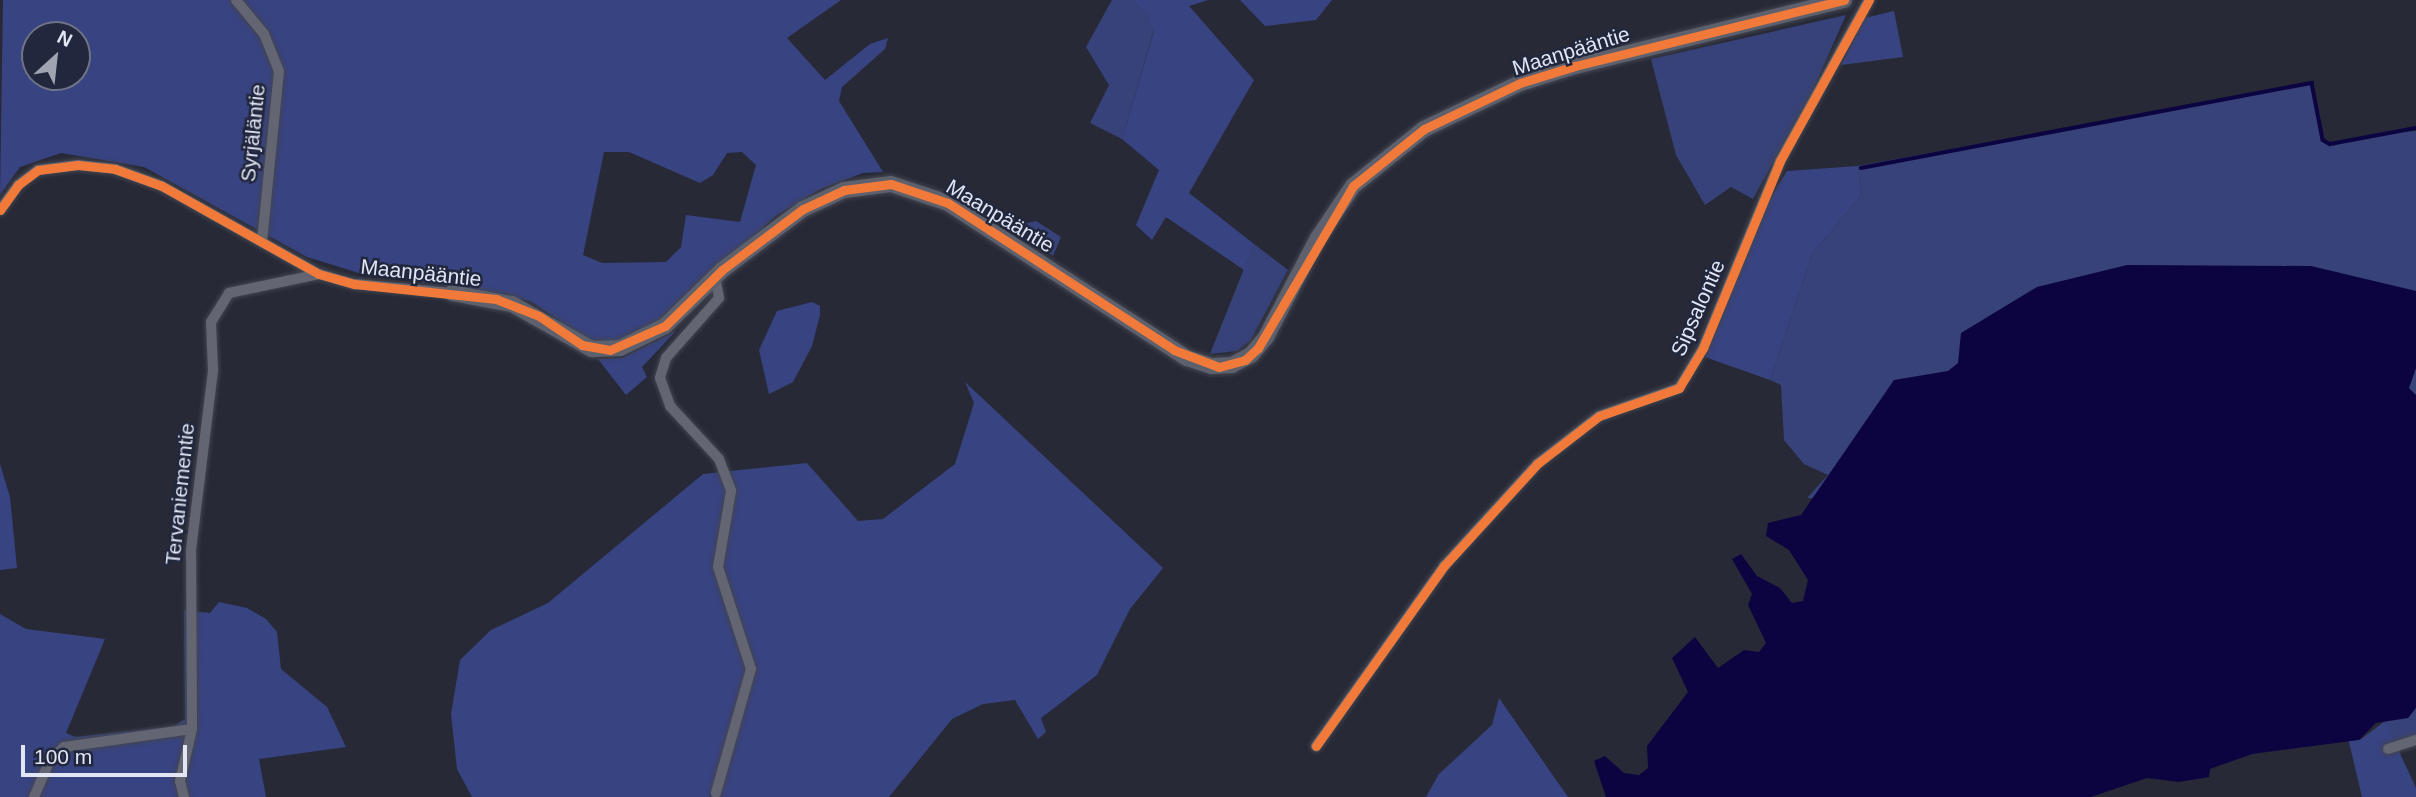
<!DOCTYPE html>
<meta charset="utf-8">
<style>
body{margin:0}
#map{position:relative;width:2416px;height:797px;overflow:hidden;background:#272a36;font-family:Arial,sans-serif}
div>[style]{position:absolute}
.green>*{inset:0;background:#37427a}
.forest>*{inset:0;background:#384382}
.water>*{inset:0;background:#0b0441}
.stream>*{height:3.5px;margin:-1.75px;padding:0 1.75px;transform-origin:1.75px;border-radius:1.75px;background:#0b0441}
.roads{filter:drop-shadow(0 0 2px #43454f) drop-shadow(0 0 2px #43454f)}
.street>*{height:10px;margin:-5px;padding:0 5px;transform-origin:5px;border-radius:5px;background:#636672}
.secondary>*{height:16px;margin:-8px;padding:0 8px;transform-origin:8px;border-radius:8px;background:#5d606d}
.cycleway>*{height:9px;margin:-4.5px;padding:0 4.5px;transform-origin:4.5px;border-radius:4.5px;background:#f17a3a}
span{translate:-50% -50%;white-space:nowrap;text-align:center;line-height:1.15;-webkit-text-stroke:5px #21273c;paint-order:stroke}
.street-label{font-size:21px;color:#e1e5f4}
.north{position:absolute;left:21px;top:21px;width:70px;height:70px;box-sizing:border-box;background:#21273c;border:2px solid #6e7386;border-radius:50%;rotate:27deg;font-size:19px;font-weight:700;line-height:28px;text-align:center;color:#e1e5f4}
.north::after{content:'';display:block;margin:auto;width:24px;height:32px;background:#a0a4b2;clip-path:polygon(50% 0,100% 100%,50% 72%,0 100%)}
.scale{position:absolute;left:21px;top:745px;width:166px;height:32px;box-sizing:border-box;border:4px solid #e1e5f4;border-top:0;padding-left:9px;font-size:21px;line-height:24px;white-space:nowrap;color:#e1e5f4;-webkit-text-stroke:5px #21273c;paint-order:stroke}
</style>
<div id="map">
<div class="green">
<i style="clip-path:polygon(1112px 0,1131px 0,1146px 12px,1154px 30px,1122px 139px,1090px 123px,1109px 85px,1086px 47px)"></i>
<i style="clip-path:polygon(1846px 15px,1812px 92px,1753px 199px,1731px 187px,1705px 205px,1676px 155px,1651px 59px)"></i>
<i style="clip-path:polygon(2312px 83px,2323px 140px,2333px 146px,2373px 134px,2416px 131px,2416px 500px,1807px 498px,1828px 475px,1804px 464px,1784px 440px,1781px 385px,1770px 380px,1812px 254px,1861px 195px,1858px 166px)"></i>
<i style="clip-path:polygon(1036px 221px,1061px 237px,1053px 256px,1010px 227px)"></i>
<i style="clip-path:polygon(1254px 244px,1288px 270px,1251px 340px,1237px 351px,1210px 354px)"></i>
<i style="clip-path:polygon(2416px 708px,2416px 744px,2396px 750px,2385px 721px)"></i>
</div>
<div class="forest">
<i style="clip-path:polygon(evenodd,3px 0,841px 0,787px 38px,825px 80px,870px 44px,888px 38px,885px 49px,842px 87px,839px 101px,883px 172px,863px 173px,821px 189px,777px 215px,648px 332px,608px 343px,589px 341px,532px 302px,505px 294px,362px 274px,307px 257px,144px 167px,61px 153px,20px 167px,0 195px,3px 0,35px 35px,77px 35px,77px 77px,35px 77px,35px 35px,3px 0,604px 152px,629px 152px,700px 183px,713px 175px,727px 153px,742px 152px,756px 165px,740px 222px,686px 215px,681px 247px,666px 262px,602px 263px,583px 255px,604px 152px)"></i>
<i style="clip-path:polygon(1131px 0,1208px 0,1189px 6px,1254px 80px,1189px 193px,1254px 244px,1244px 270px,1166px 217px,1152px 240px,1136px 225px,1159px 170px,1122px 139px,1154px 31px,1146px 12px)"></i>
<i style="clip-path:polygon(1240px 0,1332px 0,1316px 20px,1265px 26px)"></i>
<i style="clip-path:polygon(1894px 11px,1903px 57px,1841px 65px,1865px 18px)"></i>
<i style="clip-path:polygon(1858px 166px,1861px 195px,1812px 254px,1770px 380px,1705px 357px,1767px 204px,1787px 171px)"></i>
<i style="clip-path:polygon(812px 302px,820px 306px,820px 315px,812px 346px,793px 382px,769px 394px,759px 350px,777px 311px)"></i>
<i style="clip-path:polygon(676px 331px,642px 367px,647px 377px,626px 395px,598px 359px,622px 358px)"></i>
<i style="clip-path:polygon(965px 382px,1163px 568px,1130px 609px,1097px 675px,1041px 718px,1046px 732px,1038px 739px,1015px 700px,983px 704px,952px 719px,889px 797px,472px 797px,457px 769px,451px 714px,460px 660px,491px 630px,548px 603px,703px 474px,807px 463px,858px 521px,883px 519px,955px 464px,974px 403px)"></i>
<i style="clip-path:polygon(0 464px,10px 497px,17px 568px,0 570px)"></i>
<i style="clip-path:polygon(219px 602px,247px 608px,266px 619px,277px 632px,281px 669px,327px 707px,346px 747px,259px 759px,266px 797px,0 797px,0 614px,26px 629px,105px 639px,66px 733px,76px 737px,174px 726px,185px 719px,184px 610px,210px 613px)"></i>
<i style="clip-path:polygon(1499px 698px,1568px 797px,1426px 797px,1439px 774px,1492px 725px)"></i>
<i style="clip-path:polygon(2385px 721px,2416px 788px,2416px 797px,2362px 797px,2348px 738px,2360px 740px)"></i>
</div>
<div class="water">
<i style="clip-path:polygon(2127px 265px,2311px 266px,2416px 291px,2416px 368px,2409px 388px,2416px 395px,2416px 708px,2408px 718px,2376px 723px,2359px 740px,2252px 754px,2210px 769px,2209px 777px,2179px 782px,2147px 778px,2091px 797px,1606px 797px,1594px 761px,1605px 756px,1624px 773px,1639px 775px,1648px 768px,1647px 746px,1688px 692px,1672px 658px,1695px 637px,1718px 668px,1744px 650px,1759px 652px,1766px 643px,1748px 605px,1752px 594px,1732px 559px,1741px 554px,1757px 576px,1780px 588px,1792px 603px,1803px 601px,1808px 580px,1789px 550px,1766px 536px,1768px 523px,1801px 515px,1894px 380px,1948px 371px,1958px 363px,1961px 333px,2037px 287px)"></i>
</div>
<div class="stream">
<i style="left:1861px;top:168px;width:459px;rotate:-10.7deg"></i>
<i style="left:2312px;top:83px;width:58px;rotate:79.1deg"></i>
<i style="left:2323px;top:140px;width:8px;rotate:30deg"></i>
<i style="left:2330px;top:144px;width:87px;rotate:-10.5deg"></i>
</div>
<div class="roads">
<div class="street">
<i style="left:236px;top:0;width:44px;rotate:50.5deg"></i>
<i style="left:264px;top:34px;width:40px;rotate:68deg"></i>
<i style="left:279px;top:71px;width:172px;rotate:95.7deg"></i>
<i style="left:0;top:210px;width:31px;rotate:-54deg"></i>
<i style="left:18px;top:185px;width:25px;rotate:-37deg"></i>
<i style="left:38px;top:170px;width:40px;rotate:-7.1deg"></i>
<i style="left:78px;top:165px;width:37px;rotate:6deg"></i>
<i style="left:115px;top:169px;width:50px;rotate:19.9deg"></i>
<i style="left:162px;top:186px;width:180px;rotate:29.3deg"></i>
<i style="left:319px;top:274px;width:37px;rotate:16deg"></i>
<i style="left:355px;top:284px;width:97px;rotate:5.3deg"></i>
<i style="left:715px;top:277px;width:21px;rotate:79deg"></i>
<i style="left:719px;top:298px;width:80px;rotate:131.5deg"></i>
<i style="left:666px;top:358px;width:21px;rotate:107deg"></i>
<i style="left:660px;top:378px;width:30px;rotate:70deg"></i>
<i style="left:670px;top:406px;width:72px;rotate:47.2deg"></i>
<i style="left:719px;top:459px;width:34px;rotate:69deg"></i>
<i style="left:731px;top:491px;width:77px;rotate:99.7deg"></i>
<i style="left:718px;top:567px;width:107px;rotate:72.1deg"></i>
<i style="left:751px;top:669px;width:129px;rotate:105.8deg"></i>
<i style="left:1316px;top:746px;width:221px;rotate:-54.6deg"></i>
<i style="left:1444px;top:566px;width:138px;rotate:-47.6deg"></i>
<i style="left:1537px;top:464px;width:78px;rotate:-37.7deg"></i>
<i style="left:1599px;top:416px;width:85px;rotate:-19.3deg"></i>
<i style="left:1679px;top:388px;width:47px;rotate:-59deg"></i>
<i style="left:1703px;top:348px;width:202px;rotate:-67.6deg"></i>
<i style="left:1780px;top:161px;width:184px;rotate:-61.1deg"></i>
<i style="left:2388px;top:749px;width:29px;rotate:-18deg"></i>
<i style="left:34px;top:797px;width:40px;rotate:-66.6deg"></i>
<i style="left:50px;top:760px;width:19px;rotate:-43deg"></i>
<i style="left:64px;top:747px;width:129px;rotate:-8deg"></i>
<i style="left:184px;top:797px;width:16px;rotate:-104deg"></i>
<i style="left:180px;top:781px;width:53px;rotate:-77deg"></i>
<i style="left:192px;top:729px;width:179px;rotate:-90.3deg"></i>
<i style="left:191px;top:550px;width:181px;rotate:-83deg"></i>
<i style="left:213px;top:370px;width:48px;rotate:-92.4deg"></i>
<i style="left:211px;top:322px;width:34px;rotate:-58deg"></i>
<i style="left:229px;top:293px;width:92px;rotate:-11.9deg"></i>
</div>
<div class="secondary">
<i style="left:452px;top:293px;width:61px;rotate:10.4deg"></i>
<i style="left:512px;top:304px;width:92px;rotate:29.4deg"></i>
<i style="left:592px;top:349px;width:28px;rotate:-2deg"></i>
<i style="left:620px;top:348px;width:50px;rotate:-26.1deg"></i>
<i style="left:665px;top:326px;width:80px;rotate:-44.5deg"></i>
<i style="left:722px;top:270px;width:101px;rotate:-37deg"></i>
<i style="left:803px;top:209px;width:45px;rotate:-24.9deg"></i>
<i style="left:844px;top:190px;width:47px;rotate:-7.3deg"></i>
<i style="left:891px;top:184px;width:60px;rotate:18.4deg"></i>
<i style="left:948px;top:203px;width:285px;rotate:33deg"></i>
<i style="left:1187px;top:358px;width:26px;rotate:18deg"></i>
<i style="left:1212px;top:366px;width:20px;rotate:-3deg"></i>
<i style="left:1232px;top:365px;width:21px;rotate:-28deg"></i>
<i style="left:1251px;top:355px;width:23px;rotate:-50deg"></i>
<i style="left:1266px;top:337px;width:112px;rotate:-62.3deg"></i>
<i style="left:1318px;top:238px;width:63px;rotate:-56.1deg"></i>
<i style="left:1353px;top:186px;width:91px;rotate:-38.8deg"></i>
<i style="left:1424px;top:129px;width:106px;rotate:-25.6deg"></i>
<i style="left:1520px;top:83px;width:58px;rotate:-17.2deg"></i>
<i style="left:1575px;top:66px;width:277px;rotate:-13.8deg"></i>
</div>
</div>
<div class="cycleway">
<i style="left:0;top:210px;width:31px;rotate:-54deg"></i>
<i style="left:18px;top:185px;width:25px;rotate:-37deg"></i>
<i style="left:38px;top:170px;width:40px;rotate:-7.1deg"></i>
<i style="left:78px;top:165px;width:37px;rotate:6deg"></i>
<i style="left:115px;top:169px;width:50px;rotate:19.9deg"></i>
<i style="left:162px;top:186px;width:180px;rotate:29.3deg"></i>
<i style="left:319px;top:274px;width:37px;rotate:16deg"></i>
<i style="left:355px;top:284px;width:142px;rotate:6.1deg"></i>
<i style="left:496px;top:299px;width:46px;rotate:21.6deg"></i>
<i style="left:539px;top:316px;width:52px;rotate:34deg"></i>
<i style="left:582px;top:345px;width:28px;rotate:10deg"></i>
<i style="left:610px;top:350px;width:60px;rotate:-23.6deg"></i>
<i style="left:665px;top:326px;width:80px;rotate:-44.5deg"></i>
<i style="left:722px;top:270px;width:101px;rotate:-37deg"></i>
<i style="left:803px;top:209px;width:45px;rotate:-24.9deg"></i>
<i style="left:844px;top:190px;width:47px;rotate:-7.3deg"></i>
<i style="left:891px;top:184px;width:60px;rotate:18.4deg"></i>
<i style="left:948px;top:203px;width:270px;rotate:33deg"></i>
<i style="left:1174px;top:350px;width:48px;rotate:20.7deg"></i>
<i style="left:1219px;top:367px;width:27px;rotate:-15deg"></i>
<i style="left:1245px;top:360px;width:18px;rotate:-43deg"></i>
<i style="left:1258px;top:348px;width:188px;rotate:-59.6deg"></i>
<i style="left:1353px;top:186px;width:91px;rotate:-38.8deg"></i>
<i style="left:1424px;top:129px;width:106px;rotate:-25.6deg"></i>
<i style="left:1520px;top:83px;width:58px;rotate:-17.2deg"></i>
<i style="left:1575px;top:66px;width:277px;rotate:-13.8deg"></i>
<i style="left:1316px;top:746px;width:221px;rotate:-54.6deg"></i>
<i style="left:1444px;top:566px;width:138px;rotate:-47.6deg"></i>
<i style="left:1537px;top:464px;width:78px;rotate:-37.7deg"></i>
<i style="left:1599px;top:416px;width:85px;rotate:-19.3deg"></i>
<i style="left:1679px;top:388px;width:47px;rotate:-59deg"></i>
<i style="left:1703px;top:348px;width:202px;rotate:-67.6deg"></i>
<i style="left:1780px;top:161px;width:184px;rotate:-61.1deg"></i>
</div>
<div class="street-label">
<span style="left:1571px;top:51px;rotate:-17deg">Maanpääntie</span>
<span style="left:253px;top:133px;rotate:-84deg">Syrjäläntie</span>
<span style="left:1000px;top:216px;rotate:31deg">Maanpääntie</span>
<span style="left:421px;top:273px;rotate:6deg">Maanpääntie</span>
<span style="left:1698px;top:308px;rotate:-66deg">Sipsalontie</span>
<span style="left:180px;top:494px;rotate:-84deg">Tervaniementie</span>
</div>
<div class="north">N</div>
<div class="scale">100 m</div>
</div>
